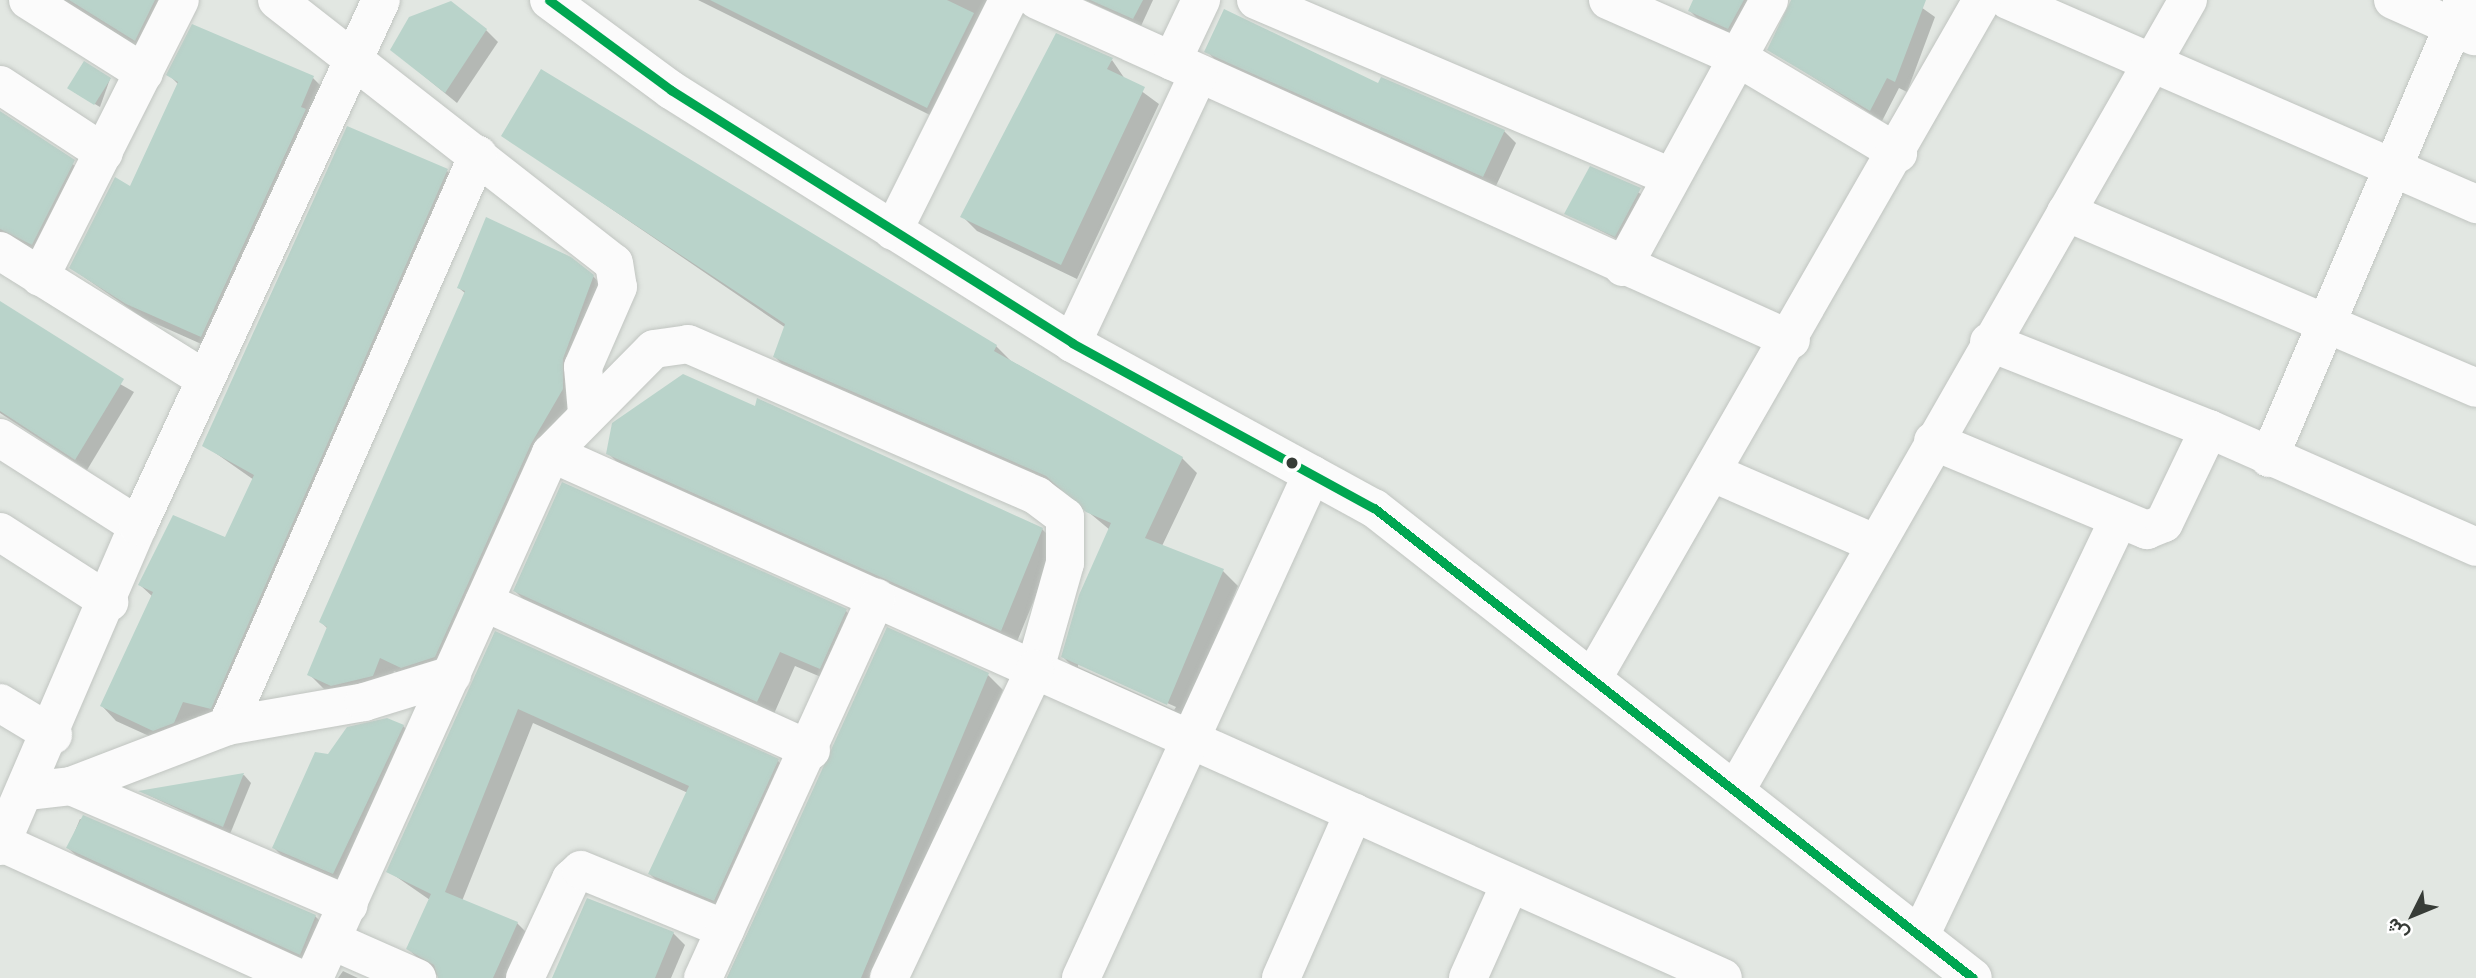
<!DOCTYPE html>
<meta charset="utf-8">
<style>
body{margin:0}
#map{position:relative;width:2476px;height:978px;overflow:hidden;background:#e2e7e2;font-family:Roboto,Vazirmatn,sans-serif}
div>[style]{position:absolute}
.shadow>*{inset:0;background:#0003;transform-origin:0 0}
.building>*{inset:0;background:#b9d3ca;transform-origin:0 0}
.roads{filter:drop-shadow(0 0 2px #c1c5c1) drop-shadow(0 0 2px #c1c5c1)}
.minor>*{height:38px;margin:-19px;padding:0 19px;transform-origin:19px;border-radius:19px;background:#fbfbfb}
.bus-1>*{height:9px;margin:-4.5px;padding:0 4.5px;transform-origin:4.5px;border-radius:4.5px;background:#00a651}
.dots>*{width:19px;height:19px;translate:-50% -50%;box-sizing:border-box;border:4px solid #fff;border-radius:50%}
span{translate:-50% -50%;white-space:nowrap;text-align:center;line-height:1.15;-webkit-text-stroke:6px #fff;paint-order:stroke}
.north{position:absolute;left:2378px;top:880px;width:70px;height:70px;-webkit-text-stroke:5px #fff;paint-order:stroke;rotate:227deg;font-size:19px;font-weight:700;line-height:28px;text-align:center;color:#373c37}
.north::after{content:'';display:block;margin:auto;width:24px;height:32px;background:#373c37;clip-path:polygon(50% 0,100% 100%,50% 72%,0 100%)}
</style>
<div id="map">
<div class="shadow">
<i style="clip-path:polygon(63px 0,181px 0,150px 55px)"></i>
<i style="clip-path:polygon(698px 0,997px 0,942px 121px)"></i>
<i style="clip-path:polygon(1085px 0,1153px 0,1141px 26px)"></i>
<i style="clip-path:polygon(1695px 0,1764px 0,1740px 40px,1702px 23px,1690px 11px)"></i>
<i style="clip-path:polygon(1793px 0,1911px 0,1935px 17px,1907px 92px,1899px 88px,1882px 121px,1769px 49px)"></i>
<i style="clip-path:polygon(486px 30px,498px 42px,457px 103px,392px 50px)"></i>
<i style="clip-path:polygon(1207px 51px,1379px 86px,1504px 131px,1516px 143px,1495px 188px,1218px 63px)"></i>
<i style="clip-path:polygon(1112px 60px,1125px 79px,1159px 104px,1077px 279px,977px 231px,962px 216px)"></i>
<i style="clip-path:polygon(169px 75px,313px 78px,328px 93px,217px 351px,143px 318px,71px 268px,131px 189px,179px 85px)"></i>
<i style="clip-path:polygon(110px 79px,100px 107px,74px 92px)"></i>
<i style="clip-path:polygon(0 112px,89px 176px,47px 259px,0 238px)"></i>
<i style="clip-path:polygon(evenodd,503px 135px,996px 346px,1011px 361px,1182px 458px,1197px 473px,1162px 546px,1223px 571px,1238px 586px,1182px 719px,1078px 672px,1063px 657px,1110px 530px,1063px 491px,790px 372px,775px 357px,786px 328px,503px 135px,1078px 663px,1176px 707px,1174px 710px,1078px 667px,1078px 663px)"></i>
<i style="left:1590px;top:168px;width:65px;height:51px;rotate:27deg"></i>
<i style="clip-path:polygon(447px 171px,461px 185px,225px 722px,198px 716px,188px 737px,169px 745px,116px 721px,102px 706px,153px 597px,140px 585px,226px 540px,254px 480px,204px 445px)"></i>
<i style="clip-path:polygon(593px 276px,607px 291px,577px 404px,449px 672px,417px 681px,394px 671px,387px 690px,347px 699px,324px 689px,309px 674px,328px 629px,321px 622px,466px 294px,459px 288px)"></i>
<i style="clip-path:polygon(0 315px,134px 392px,87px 470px,0 413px)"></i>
<i style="clip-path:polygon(758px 400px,1042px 529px,1057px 544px,1016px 644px,623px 468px,608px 453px,756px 408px)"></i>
<i style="clip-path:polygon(515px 591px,846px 611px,861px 626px,835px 683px,795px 666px,773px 716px,530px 606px)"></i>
<i style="clip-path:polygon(888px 630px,988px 675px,1003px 690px,882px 978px,727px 978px)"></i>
<i style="clip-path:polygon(496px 633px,778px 761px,793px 776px,729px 915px,665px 889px,650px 874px,688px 793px,533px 723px,462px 901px,517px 923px,532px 938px,515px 978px,440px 978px,408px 949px,430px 900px,388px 871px)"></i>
<i style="clip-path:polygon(403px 726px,415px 738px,345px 885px,285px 859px,274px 848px,329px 756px)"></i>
<i style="clip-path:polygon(244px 775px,251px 783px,230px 834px,142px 792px)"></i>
<i style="clip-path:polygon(80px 819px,315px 916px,327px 928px,311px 965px,80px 859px,68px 848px)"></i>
<i style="clip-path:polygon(673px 933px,685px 945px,671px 978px,554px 978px)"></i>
<i style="clip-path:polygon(343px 971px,358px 978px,338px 978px)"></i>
</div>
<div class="building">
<i style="clip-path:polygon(69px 0,155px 0,135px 41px)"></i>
<i style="clip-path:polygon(710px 0,947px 0,974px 13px,927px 108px)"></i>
<i style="clip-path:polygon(1090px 0,1143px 0,1133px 19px)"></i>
<i style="clip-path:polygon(1693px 0,1744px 0,1728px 29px,1688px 11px)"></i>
<i style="clip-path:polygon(1791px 0,1926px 0,1895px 82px,1887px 78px,1870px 111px,1767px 50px)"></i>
<i style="clip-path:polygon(451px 1px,487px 29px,445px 93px,390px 50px,409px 17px)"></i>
<i style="clip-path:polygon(1224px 9px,1378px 83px,1381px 77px,1505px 130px,1483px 177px,1204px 52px)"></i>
<i style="clip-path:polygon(192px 24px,314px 76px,301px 107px,306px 109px,201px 337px,126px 304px,69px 268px,115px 177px,130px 186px,178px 82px,166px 75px)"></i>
<i style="clip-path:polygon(1056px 33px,1113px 58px,1107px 69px,1145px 87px,1061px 265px,960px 217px)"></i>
<i style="left:84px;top:61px;width:32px;height:32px;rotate:32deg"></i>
<i style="clip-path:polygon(541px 69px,997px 345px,994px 351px,1183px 457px,1145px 538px,1224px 569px,1167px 705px,1061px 657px,1079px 595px,1111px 523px,1086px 512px,1046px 476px,773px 357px,785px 324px,501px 136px)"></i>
<i style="clip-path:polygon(0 111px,75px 160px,32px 245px,0 229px)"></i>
<i style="clip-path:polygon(347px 126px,448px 169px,211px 709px,183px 702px,174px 723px,153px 731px,100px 706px,153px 592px,138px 585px,173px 515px,225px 537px,254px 475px,202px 446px)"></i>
<i style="clip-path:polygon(1590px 166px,1641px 188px,1615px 237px,1564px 214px)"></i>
<i style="clip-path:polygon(486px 217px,571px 257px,594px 275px,563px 359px,563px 389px,531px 444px,435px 657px,401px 668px,380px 658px,373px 676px,331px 686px,307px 675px,327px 627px,319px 622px,465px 291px,457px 288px)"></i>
<i style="clip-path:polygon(0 301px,124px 379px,75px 460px,0 411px)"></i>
<i style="clip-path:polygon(683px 374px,755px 406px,757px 398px,1043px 528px,1001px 631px,606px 454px,612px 423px)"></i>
<i style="clip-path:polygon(562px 482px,847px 609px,820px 669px,780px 652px,757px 702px,513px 591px)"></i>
<i style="clip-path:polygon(887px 627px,989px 673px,861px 978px,727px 978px)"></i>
<i style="clip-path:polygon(495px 631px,779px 759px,714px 901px,648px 874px,689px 786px,518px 709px,445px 892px,518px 922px,493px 978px,438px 978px,434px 965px,406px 949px,431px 894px,386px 872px)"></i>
<i style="clip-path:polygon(387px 718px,404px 725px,333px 874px,272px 848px,315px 752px,328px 754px,347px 727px)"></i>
<i style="clip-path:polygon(244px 773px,223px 827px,138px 791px)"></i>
<i style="clip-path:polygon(83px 815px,316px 915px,300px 955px,66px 848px)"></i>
<i style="clip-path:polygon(587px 898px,674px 932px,655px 978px,552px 978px)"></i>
</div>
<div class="roads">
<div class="minor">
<i style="left:28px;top:0;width:137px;rotate:32.2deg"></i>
<i style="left:277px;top:0;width:427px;rotate:38deg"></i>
<i style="left:614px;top:263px;width:24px;rotate:81deg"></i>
<i style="left:618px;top:287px;width:87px;rotate:113.6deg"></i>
<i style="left:583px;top:367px;width:46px;rotate:85deg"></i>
<i style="left:549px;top:0;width:152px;rotate:36.4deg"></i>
<i style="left:671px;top:90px;width:474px;rotate:32.2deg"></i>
<i style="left:1072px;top:343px;width:344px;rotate:28.7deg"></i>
<i style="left:1374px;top:508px;width:761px;rotate:38.12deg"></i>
<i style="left:1037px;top:0;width:827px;rotate:24.27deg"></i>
<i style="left:1256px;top:0;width:451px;rotate:23.1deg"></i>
<i style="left:1608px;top:0;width:139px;rotate:23.8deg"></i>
<i style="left:1735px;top:56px;width:190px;rotate:30.8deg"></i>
<i style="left:2008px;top:0;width:511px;rotate:23.55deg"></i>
<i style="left:2393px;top:0;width:89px;rotate:24deg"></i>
<i style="left:1172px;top:61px;width:68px;rotate:-64.6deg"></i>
<i style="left:0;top:85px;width:124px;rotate:33.2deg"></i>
<i style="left:2066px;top:212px;width:446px;rotate:23.2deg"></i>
<i style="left:893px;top:231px;width:258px;rotate:-63.5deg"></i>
<i style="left:0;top:251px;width:242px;rotate:32deg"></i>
<i style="left:1623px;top:267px;width:304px;rotate:-61.3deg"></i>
<i style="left:40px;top:277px;width:310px;rotate:-63.2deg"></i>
<i style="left:1989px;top:342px;width:237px;rotate:21.6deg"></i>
<i style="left:2209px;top:429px;width:292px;rotate:23.8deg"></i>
<i style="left:1072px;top:343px;width:298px;rotate:-64.8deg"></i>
<i style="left:0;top:438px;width:164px;rotate:32.5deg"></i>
<i style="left:1933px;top:441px;width:232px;rotate:22.6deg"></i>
<i style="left:2147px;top:530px;width:18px;rotate:-22deg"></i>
<i style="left:2164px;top:523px;width:104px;rotate:-64.4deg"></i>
<i style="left:551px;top:453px;width:1284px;rotate:24.13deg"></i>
<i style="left:2269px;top:458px;width:498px;rotate:-66.9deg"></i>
<i style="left:1713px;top:473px;width:178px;rotate:23.5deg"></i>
<i style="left:0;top:532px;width:130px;rotate:32.7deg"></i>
<i style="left:484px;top:602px;width:359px;rotate:24.4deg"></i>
<i style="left:1594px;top:676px;width:779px;rotate:-60.15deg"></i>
<i style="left:0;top:703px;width:62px;rotate:31.1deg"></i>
<i style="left:227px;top:726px;width:624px;rotate:-66.27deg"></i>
<i style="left:71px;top:786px;width:302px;rotate:23.2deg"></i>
<i style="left:1737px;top:788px;width:908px;rotate:-60.22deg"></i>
<i style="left:27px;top:791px;width:44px;rotate:-6.5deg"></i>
<i style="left:71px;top:786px;width:167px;rotate:-21deg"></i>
<i style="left:227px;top:726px;width:139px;rotate:-9.9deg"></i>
<i style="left:364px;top:702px;width:92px;rotate:-17.1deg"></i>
<i style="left:0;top:842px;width:328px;rotate:24.5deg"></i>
<i style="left:0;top:846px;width:348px;rotate:-66.7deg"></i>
<i style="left:138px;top:526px;width:579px;rotate:-65.2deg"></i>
<i style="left:1920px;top:936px;width:462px;rotate:-64.5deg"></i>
<i style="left:333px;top:941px;width:92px;rotate:23.8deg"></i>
<i style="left:314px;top:978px;width:576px;rotate:-65.7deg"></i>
<i style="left:551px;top:453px;width:146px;rotate:-45.3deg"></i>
<i style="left:654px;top:349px;width:34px;rotate:-8deg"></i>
<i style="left:688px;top:344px;width:381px;rotate:23.5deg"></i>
<i style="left:1037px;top:496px;width:35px;rotate:37deg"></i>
<i style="left:1065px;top:517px;width:46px;rotate:90deg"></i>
<i style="left:1065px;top:563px;width:110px;rotate:105.8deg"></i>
<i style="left:1035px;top:669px;width:342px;rotate:115.3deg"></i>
<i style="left:525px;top:978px;width:109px;rotate:-65.1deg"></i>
<i style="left:571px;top:879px;width:13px;rotate:-42deg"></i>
<i style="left:581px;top:870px;width:156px;rotate:22.3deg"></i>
<i style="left:703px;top:978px;width:418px;rotate:-65.5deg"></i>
<i style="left:1081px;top:978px;width:554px;rotate:-65.38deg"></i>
<i style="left:1281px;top:978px;width:181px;rotate:-66.3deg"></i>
<i style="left:1468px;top:978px;width:103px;rotate:-65.9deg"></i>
</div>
</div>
<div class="bus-1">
<i style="left:549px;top:0;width:152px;rotate:36.4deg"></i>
<i style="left:671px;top:90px;width:474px;rotate:32.2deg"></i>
<i style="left:1072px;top:343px;width:344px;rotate:28.7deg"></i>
<i style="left:1374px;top:508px;width:761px;rotate:38.12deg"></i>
</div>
<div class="dots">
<i style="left:1292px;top:463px;background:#373c37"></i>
</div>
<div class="north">ش</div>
</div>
